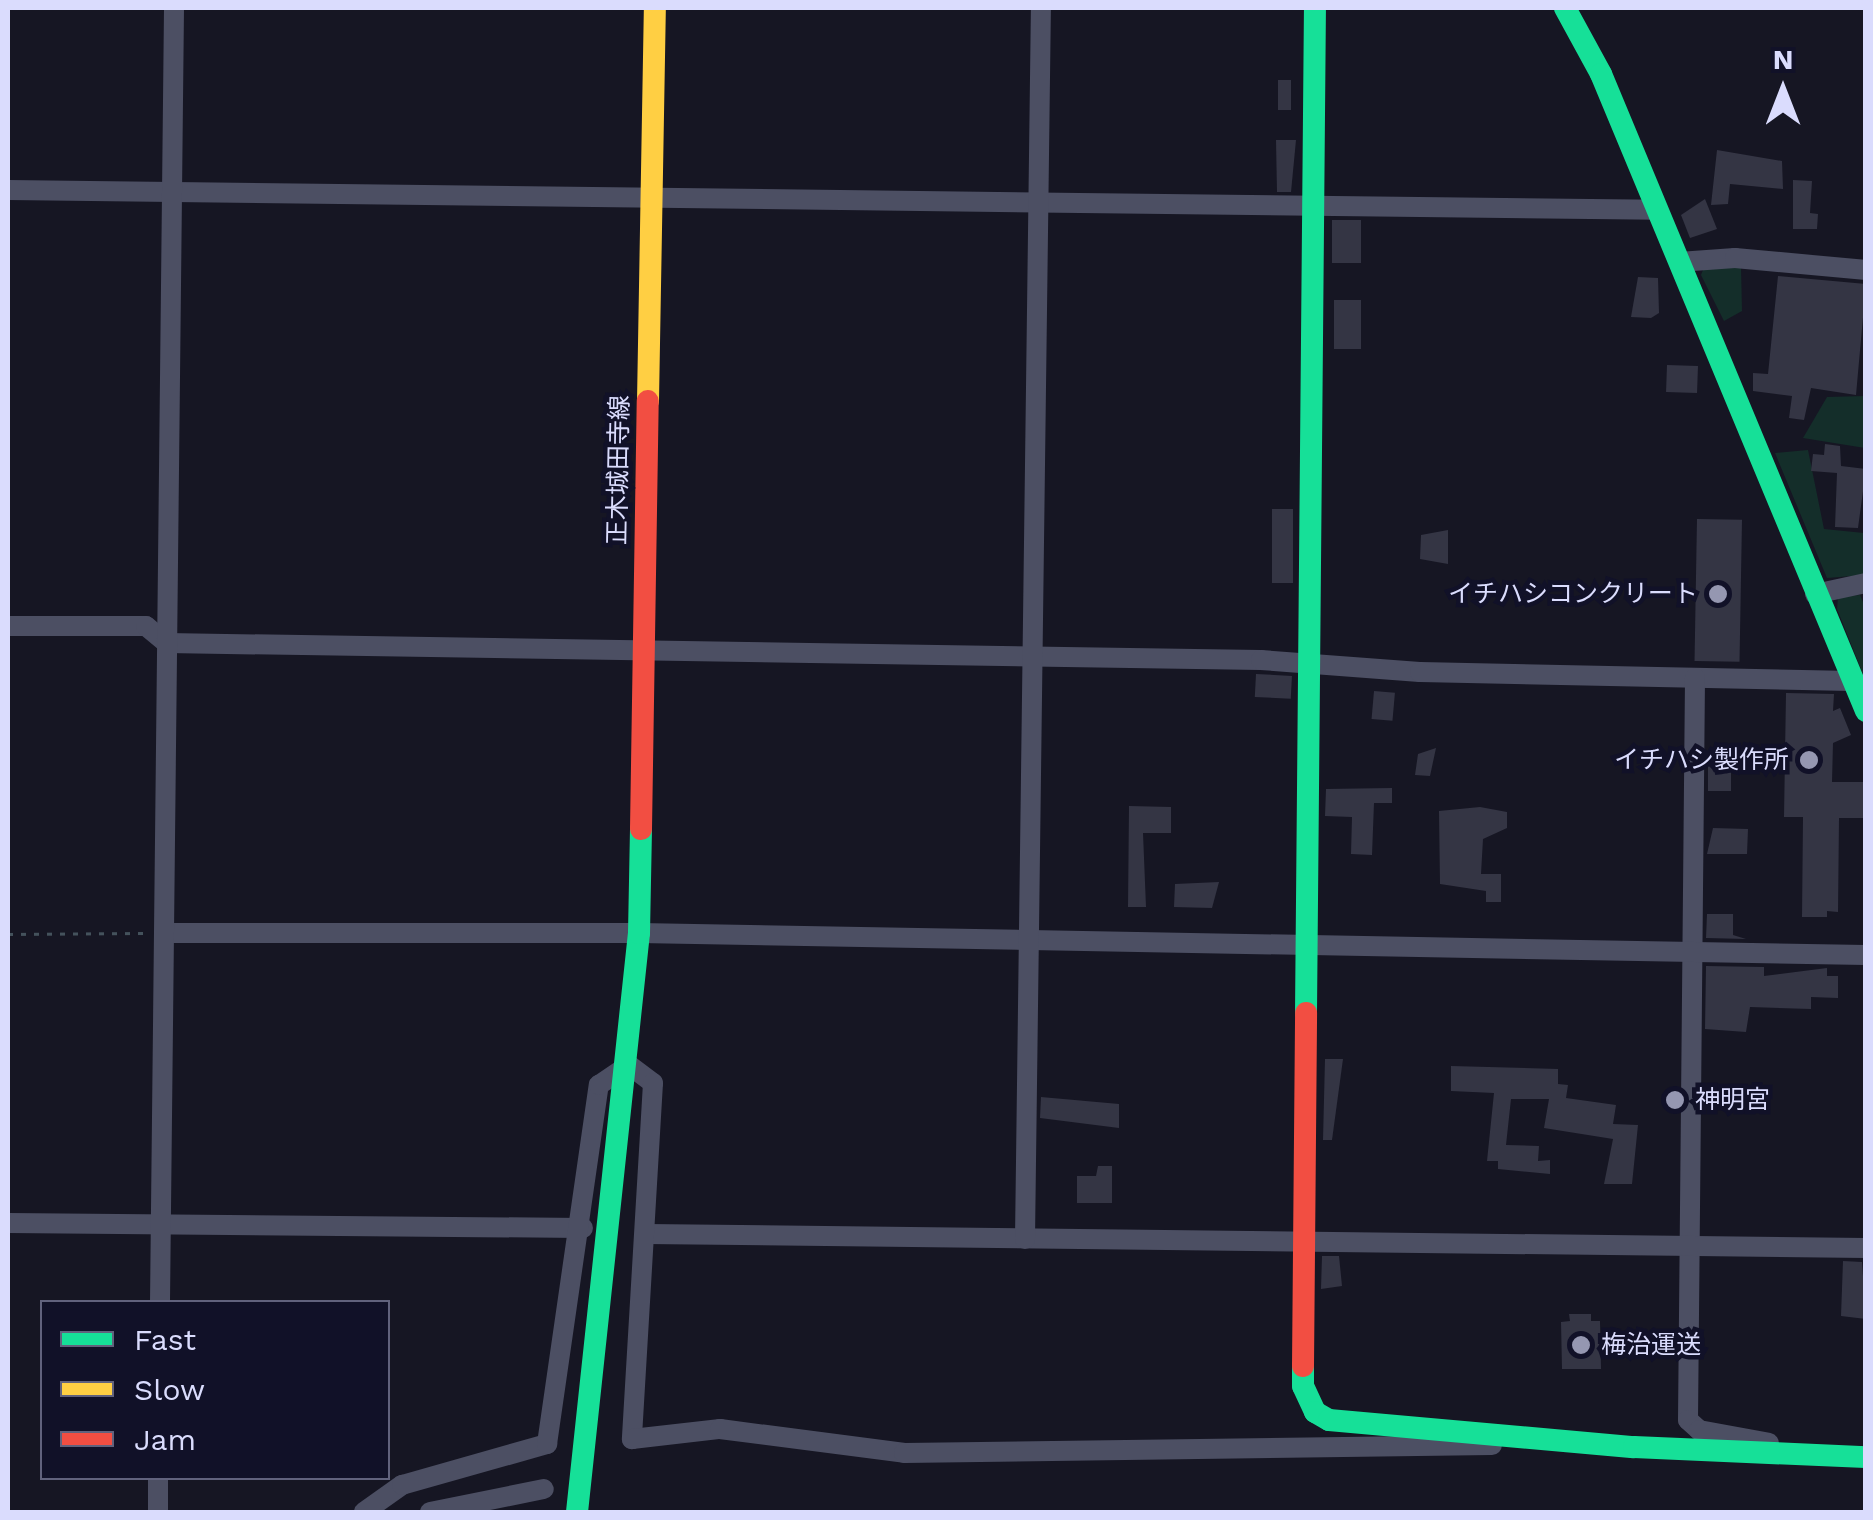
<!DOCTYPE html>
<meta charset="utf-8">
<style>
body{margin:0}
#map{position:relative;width:1873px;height:1520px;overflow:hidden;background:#161623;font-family:"Work Sans","Noto Sans JP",sans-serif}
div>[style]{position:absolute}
.green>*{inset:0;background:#142e2a}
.building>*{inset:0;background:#343544;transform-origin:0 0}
.path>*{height:2.5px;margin-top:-1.25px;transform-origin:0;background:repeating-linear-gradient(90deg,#44525c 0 5px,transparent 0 13px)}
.street>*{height:20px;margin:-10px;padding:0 10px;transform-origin:10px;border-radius:10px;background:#4c4f63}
.fast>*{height:22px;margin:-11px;padding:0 11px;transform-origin:11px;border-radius:11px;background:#16e098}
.slow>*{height:22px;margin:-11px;padding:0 11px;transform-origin:11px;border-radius:11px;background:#ffcf43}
.jam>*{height:22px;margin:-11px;padding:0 11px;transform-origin:11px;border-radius:11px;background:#f24e42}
.dots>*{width:28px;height:28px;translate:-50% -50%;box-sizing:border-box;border:5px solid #111128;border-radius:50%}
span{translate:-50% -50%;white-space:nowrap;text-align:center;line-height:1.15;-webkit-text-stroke:9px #111128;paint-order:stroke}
.street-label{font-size:25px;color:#dadcfd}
.poi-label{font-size:25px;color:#dadcfd}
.right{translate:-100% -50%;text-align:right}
.left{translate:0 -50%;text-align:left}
.frame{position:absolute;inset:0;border:10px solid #dadcfd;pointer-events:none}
.legend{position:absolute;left:40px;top:1300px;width:350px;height:180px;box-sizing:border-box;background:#111128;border:2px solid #61627d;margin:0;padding:12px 18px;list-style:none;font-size:30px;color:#dadcfd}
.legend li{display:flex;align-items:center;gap:20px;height:50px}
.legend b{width:50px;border:2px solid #61627d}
.north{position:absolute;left:1733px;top:40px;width:100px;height:100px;-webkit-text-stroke:8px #111128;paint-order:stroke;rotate:0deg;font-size:28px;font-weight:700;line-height:40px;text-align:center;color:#dadcfd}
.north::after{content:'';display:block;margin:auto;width:35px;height:45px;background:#dadcfd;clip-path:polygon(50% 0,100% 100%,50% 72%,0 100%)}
</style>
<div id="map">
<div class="green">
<i style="clip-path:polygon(1705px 265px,1741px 267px,1742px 311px,1724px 321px,1701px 275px)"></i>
<i style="clip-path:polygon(1865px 396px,1865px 448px,1803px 438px,1827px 397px)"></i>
<i style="clip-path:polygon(1808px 450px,1824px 529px,1864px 533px,1864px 575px,1827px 578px,1775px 453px)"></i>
<i style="clip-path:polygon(1860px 595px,1865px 607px,1865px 679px,1837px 609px,1838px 597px)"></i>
</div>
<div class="building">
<i style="left:1278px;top:80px;width:13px;height:30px"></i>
<i style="clip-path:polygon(1276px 140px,1296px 140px,1291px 192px,1277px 192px)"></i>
<i style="clip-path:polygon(1717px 150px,1782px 161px,1783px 189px,1730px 184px,1728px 204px,1711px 205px)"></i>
<i style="clip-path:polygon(1793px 180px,1812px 181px,1810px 213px,1818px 214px,1817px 229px,1793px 229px)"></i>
<i style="clip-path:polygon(1705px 199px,1717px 229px,1690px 238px,1681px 215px)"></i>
<i style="left:1332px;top:220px;width:29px;height:43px"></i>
<i style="clip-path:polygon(1778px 276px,1866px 284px,1856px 395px,1811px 388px,1804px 420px,1789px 418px,1792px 396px,1753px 391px,1753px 373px,1768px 374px)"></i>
<i style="clip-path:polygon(1638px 277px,1658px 278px,1659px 313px,1651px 318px,1631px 317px)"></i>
<i style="left:1334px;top:300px;width:27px;height:49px"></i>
<i style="left:1667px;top:365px;width:31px;height:27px;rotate:2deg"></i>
<i style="clip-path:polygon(1825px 444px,1840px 446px,1841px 466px,1866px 469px,1858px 528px,1835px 527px,1837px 473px,1811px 471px,1813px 454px,1824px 455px)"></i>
<i style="left:1272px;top:509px;width:21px;height:74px"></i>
<i style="left:1697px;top:519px;width:45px;height:142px;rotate:1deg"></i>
<i style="clip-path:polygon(1448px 530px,1448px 564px,1420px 559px,1421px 535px)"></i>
<i style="left:1256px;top:674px;width:36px;height:23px;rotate:3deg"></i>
<i style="left:1374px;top:691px;width:21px;height:28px;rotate:5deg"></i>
<i style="clip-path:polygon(1786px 693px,1834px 694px,1833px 711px,1840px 708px,1851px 735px,1833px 743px,1832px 782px,1866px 782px,1866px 818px,1839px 818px,1838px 912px,1827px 911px,1827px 917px,1802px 917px,1803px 817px,1784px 817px)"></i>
<i style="clip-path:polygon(1436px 748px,1430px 776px,1415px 775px,1418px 754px)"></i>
<i style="left:1708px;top:755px;width:23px;height:36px"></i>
<i style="clip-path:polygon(1392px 788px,1392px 803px,1374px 803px,1372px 855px,1351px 854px,1352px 817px,1325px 816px,1326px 789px)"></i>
<i style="clip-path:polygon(1129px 806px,1171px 807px,1171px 833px,1143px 833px,1146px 907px,1128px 907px)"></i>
<i style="clip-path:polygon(1480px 807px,1507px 812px,1507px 828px,1483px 839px,1481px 874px,1501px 874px,1501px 902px,1486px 902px,1486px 891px,1440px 884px,1439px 811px)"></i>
<i style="clip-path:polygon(1713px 828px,1748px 829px,1747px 854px,1707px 854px)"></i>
<i style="clip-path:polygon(1219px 882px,1212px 908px,1174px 907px,1175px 884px)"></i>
<i style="clip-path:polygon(1707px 914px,1733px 914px,1733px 935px,1746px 939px,1706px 938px)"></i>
<i style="clip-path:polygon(1706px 966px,1764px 967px,1764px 976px,1827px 968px,1827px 976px,1838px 976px,1838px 998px,1811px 997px,1811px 1009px,1750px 1007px,1746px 1032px,1705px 1029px)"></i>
<i style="clip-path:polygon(1325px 1059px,1343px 1059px,1332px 1140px,1323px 1140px)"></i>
<i style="clip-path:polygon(1451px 1066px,1558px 1069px,1558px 1084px,1568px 1085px,1566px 1098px,1616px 1105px,1613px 1124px,1638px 1125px,1632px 1184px,1604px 1184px,1613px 1139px,1544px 1128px,1549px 1099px,1511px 1099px,1506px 1145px,1539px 1146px,1538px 1161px,1550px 1160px,1550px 1174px,1498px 1169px,1498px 1161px,1487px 1161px,1494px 1093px,1451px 1091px)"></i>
<i style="clip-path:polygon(1041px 1097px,1119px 1104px,1119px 1128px,1040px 1118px)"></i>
<i style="clip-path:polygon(1098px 1166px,1112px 1166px,1112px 1203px,1077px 1203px,1077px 1176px,1096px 1176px)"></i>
<i style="clip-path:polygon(1322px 1256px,1339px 1256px,1342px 1286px,1321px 1289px)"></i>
<i style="clip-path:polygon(1843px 1261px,1862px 1262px,1866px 1319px,1841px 1316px)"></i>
<i style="clip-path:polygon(1569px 1314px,1591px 1314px,1591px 1321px,1600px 1321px,1601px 1369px,1562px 1369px,1561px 1322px,1570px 1321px)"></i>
</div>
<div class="path">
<i style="left:8px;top:934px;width:136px;rotate:-0.4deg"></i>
</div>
<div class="street">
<i style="left:8px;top:190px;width:1649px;rotate:0.69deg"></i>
<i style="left:1679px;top:262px;width:56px;rotate:-4.1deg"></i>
<i style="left:1735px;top:258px;width:132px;rotate:5.2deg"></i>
<i style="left:1815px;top:594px;width:52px;rotate:-12.2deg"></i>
<i style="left:8px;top:626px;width:138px"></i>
<i style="left:146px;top:626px;width:26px;rotate:40deg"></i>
<i style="left:166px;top:643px;width:1095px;rotate:0.89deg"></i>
<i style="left:1261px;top:660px;width:159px;rotate:4.3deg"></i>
<i style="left:1420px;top:672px;width:431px;rotate:1.2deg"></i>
<i style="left:1695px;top:678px;width:742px;rotate:90.54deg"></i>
<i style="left:1688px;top:1420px;width:15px;rotate:42deg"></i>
<i style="left:1699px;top:1430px;width:71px;rotate:10.5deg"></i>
<i style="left:166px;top:933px;width:473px"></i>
<i style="left:639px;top:933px;width:1227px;rotate:1.03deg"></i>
<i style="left:8px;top:1223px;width:575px;rotate:0.5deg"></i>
<i style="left:646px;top:1234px;width:1220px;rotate:0.66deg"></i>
<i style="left:1025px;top:1239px;width:1231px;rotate:-89.26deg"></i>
<i style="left:160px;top:1302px;width:1294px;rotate:-89.38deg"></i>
<i style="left:158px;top:1512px;width:34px;rotate:-90deg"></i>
<i style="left:364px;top:1512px;width:47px;rotate:-35.4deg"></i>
<i style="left:402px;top:1485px;width:151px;rotate:-15.8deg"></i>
<i style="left:547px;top:1444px;width:363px;rotate:-81.8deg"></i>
<i style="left:599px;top:1085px;width:36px;rotate:-34deg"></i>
<i style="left:629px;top:1065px;width:30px;rotate:37deg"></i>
<i style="left:653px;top:1083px;width:357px;rotate:93.4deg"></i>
<i style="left:632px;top:1439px;width:89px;rotate:-6.5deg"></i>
<i style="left:720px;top:1429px;width:186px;rotate:7.4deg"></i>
<i style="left:904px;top:1453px;width:588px;rotate:-0.78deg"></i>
<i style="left:430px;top:1512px;width:116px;rotate:-11.4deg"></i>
</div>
<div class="fast">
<i style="left:1565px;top:8px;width:75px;rotate:61.4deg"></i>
<i style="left:1601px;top:74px;width:690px;rotate:67.41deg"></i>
<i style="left:1306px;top:1013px;width:1005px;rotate:-89.49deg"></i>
<i style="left:1303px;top:1366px;width:20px;rotate:90deg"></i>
<i style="left:1303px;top:1386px;width:29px;rotate:65deg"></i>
<i style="left:1315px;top:1412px;width:16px;rotate:30deg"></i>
<i style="left:1329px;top:1420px;width:306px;rotate:5.1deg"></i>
<i style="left:1634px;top:1447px;width:232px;rotate:2.5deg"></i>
<i style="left:577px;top:1512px;width:582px;rotate:-83.89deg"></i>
<i style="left:639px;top:933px;width:104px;rotate:-88.9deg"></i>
</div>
<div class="slow">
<i style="left:648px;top:401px;width:393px;rotate:-89deg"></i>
</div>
<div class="jam">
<i style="left:641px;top:829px;width:428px;rotate:-89.1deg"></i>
<i style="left:1303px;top:1366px;width:353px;rotate:-89.5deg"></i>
</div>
<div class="dots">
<i style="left:1718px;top:594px;background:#9597b1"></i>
<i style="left:1809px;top:760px;background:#9597b1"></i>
<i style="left:1675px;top:1100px;background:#9597b1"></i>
<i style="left:1581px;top:1345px;background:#9597b1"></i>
</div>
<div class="street-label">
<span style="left:619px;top:470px;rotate:-89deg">正木城田寺線</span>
</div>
<div class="poi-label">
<span class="right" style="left:1698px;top:594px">イチハシコンクリート</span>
<span class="right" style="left:1789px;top:760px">イチハシ製作所</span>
<span class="left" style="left:1695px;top:1100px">神明宮</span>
<span class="left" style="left:1601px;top:1345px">梅治運送</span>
</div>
<div class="frame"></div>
<ul class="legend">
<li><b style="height:12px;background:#16e098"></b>Fast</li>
<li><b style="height:12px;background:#ffcf43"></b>Slow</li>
<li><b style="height:12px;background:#f24e42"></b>Jam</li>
</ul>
<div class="north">N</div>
</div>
